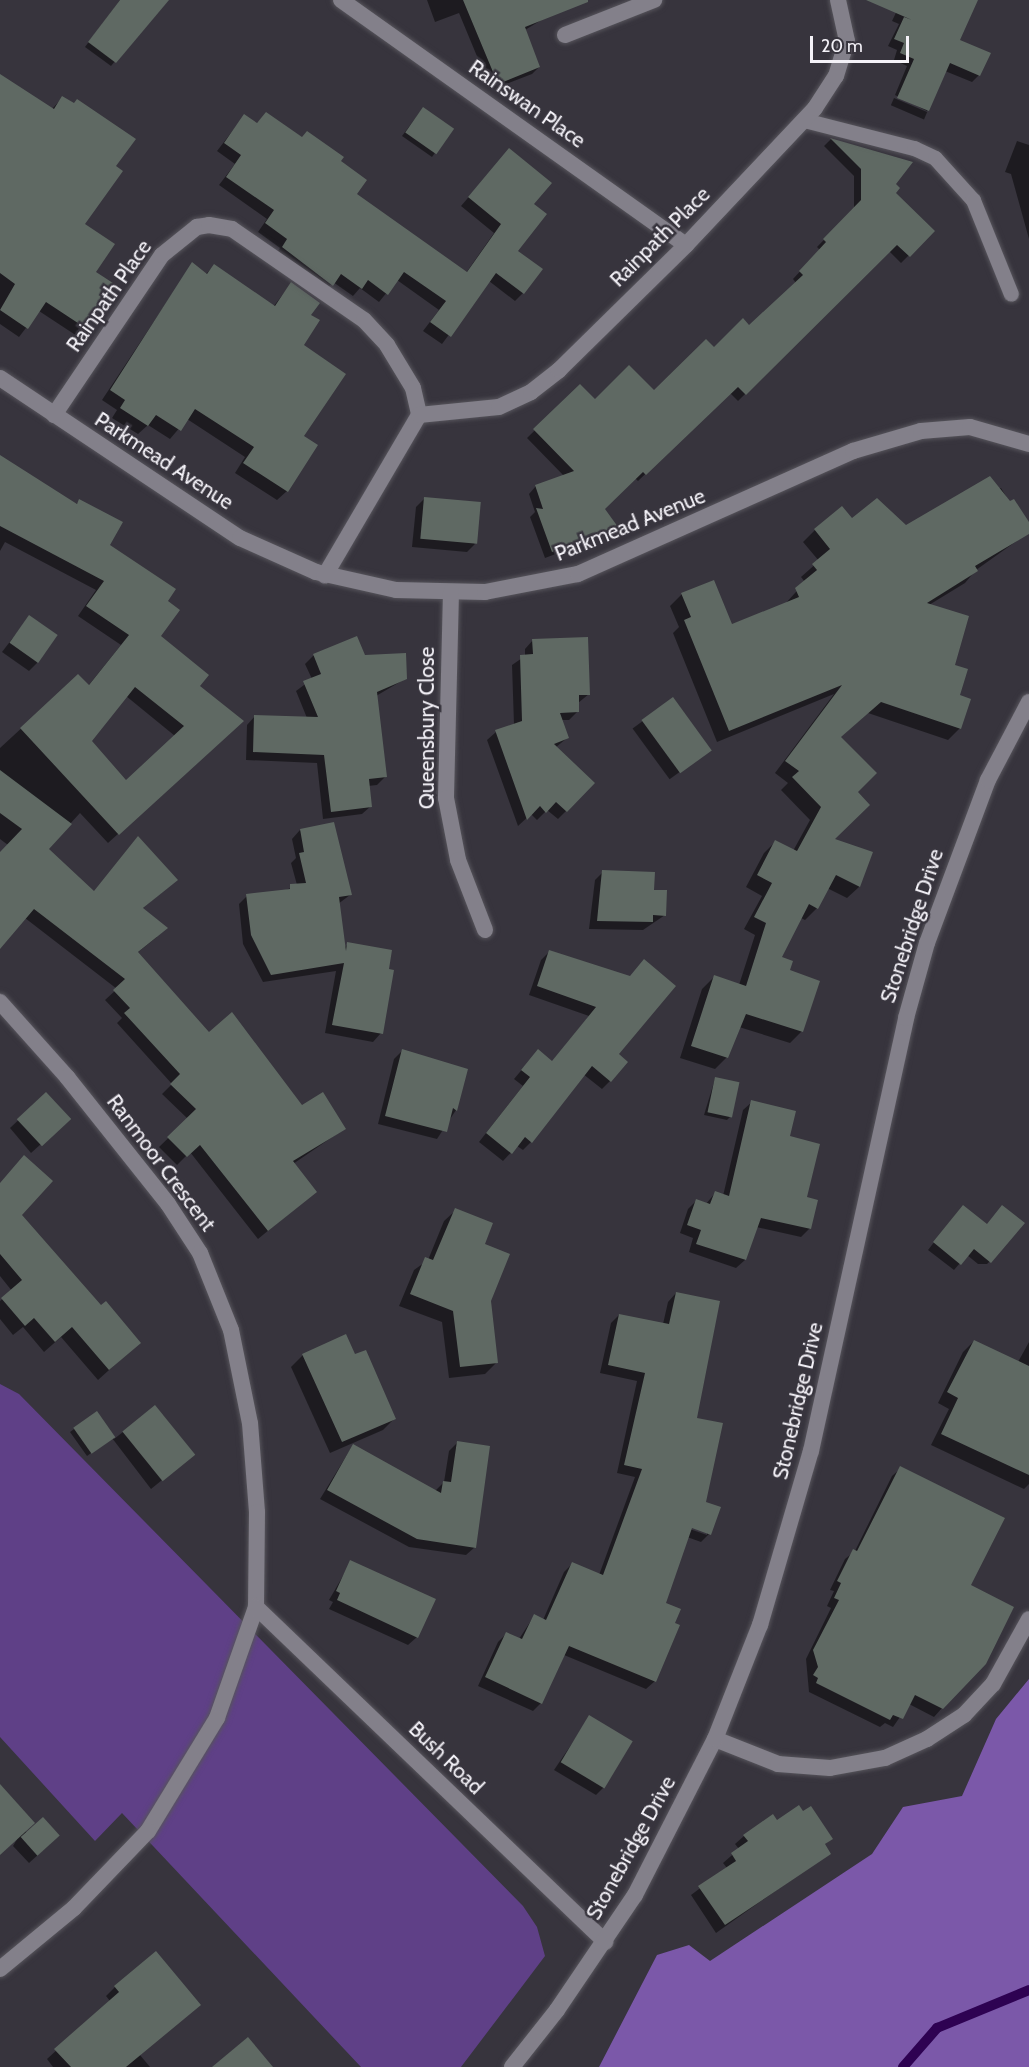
<!DOCTYPE html>
<style>
body{margin:0}
#map{position:relative;width:1029px;height:2067px;overflow:hidden;background:#37343d;font-family:Cabin,sans-serif}
div>[style]{position:absolute}
.green>*{inset:0;background:#5f4087}
.forest>*{inset:0;background:#7b58a9}
.shadow>*{inset:0;background:#0007;transform-origin:0 0}
.stream>*{height:10px;margin:-5px;padding:0 5px;transform-origin:5px;border-radius:5px;background:#2e0252}
.building>*{inset:0;background:#5f6963;transform-origin:0 0}
.roads{filter:drop-shadow(0 0 2px #56545b) drop-shadow(0 0 2px #56545b)}
.service>*{height:15px;margin:-7.5px;padding:0 7.5px;transform-origin:7.5px;border-radius:7.5px;background:#83808a}
.minor>*{height:16px;margin:-8px;padding:0 8px;transform-origin:8px;border-radius:8px;background:#83808a}
.tertiary>*{height:16px;margin:-8px;padding:0 8px;transform-origin:8px;border-radius:8px;background:#83808a}
span{translate:-50% -50%;white-space:nowrap;text-align:center;line-height:1.15;-webkit-text-stroke:5px #37343d;paint-order:stroke}
.street-label{font-size:21px;color:#f4f2f8}
.scale{position:absolute;left:810px;top:36px;width:99px;height:27px;box-sizing:border-box;border:3px solid #f4f2f8;border-top:0;padding-left:8px;font-size:18px;line-height:21px;white-space:nowrap;color:#f4f2f8;-webkit-text-stroke:4px #37343d;paint-order:stroke}
</style>
<div id="map">
<div class="green">
<i style="clip-path:polygon(0 1384px,19px 1394px,523px 1906px,537px 1927px,545px 1956px,461px 2067px,361px 2067px,122px 1813px,95px 1841px,0 1737px)"></i>
</div>
<div class="forest">
<i style="clip-path:polygon(1029px 1679px,1029px 2067px,599px 2067px,657px 1955px,689px 1945px,710px 1961px,872px 1854px,903px 1807px,962px 1796px,996px 1719px)"></i>
</div>
<div class="shadow">
<i style="clip-path:polygon(120px 0,165px 0,111px 66px,85px 47px)"></i>
<i style="clip-path:polygon(427px 0,545px 0,548px 16px,525px 30px,539px 67px,532px 74px,491px 90px,459px 13px,435px 22px)"></i>
<i style="clip-path:polygon(902px 0,976px 0,958px 41px,979px 75px,972px 82px,945px 71px,927px 111px,895px 95px,907px 66px,894px 60px,897px 50px,888px 46px,899px 24px,892px 21px)"></i>
<i style="clip-path:polygon(0 76px,52px 109px,62px 98px,114px 166px,83px 224px,94px 272px,86px 328px,77px 336px,39px 311px,19px 337px,0 324px)"></i>
<i style="left:894px;top:98px;width:36px;height:8px;rotate:23deg"></i>
<i style="clip-path:polygon(420px 112px,452px 129px,432px 157px,402px 136px)"></i>
<i style="clip-path:polygon(266px 114px,338px 161px,354px 194px,466px 273px,494px 233px,461px 206px,509px 150px,532px 204px,516px 251px,523px 293px,515px 301px,489px 281px,442px 344px,423px 331px,439px 310px,397px 280px,379px 302px,360px 288px,353px 296px,333px 282px,323px 293px,275px 255px,280px 248px,258px 232px,267px 219px,219px 185px,235px 164px,217px 151px,244px 116px,256px 124px)"></i>
<i style="clip-path:polygon(831px 139px,910px 163px,894px 184px,894px 193px,933px 231px,901px 263px,889px 251px,738px 401px,730px 393px,638px 481px,635px 478px,603px 509px,616px 527px,609px 534px,545px 558px,530px 517px,535px 512px,529px 494px,536px 486px,564px 476px,527px 438px,580px 386px,595px 401px,654px 392px,749px 327px,796px 283px,793px 279px,820px 250px,817px 247px,854px 209px,854px 176px,824px 146px)"></i>
<i style="clip-path:polygon(1017px 141px,1029px 145px,1029px 239px,1011px 174px,1005px 172px)"></i>
<i style="clip-path:polygon(192px 264px,206px 274px,214px 266px,273px 307px,291px 284px,309px 315px,302px 345px,302px 436px,287px 491px,277px 500px,235px 473px,245px 457px,187px 419px,170px 439px,148px 425px,138px 434px,112px 418px,117px 410px,102px 400px)"></i>
<i style="clip-path:polygon(evenodd,0 456px,75px 505px,80px 501px,108px 545px,165px 602px,159px 636px,233px 730px,108px 843px,80px 813px,47px 849px,93px 892px,171px 884px,142px 909px,157px 937px,137px 953px,209px 1034px,301px 1107px,344px 1129px,293px 1164px,315px 1192px,258px 1239px,190px 1152px,177px 1165px,159px 1147px,188px 1119px,162px 1094px,172px 1084px,117px 1023px,122px 1018px,105px 1000px,117px 989px,25px 918px,0 946px,0 855px,8px 845px,0 839px,0 748px,78px 676px,88px 686px,121px 645px,78px 616px,96px 590px,5px 542px,0 551px,0 456px,126px 696px,175px 736px,126px 782px,90px 741px,126px 696px)"></i>
<i style="clip-path:polygon(1001px 488px,1028px 533px,976px 570px,965px 583px,929px 605px,953px 666px,960px 728px,948px 740px,868px 713px,839px 738px,856px 792px,832px 840px,871px 853px,859px 887px,847px 898px,827px 888px,817px 908px,805px 920px,801px 918px,780px 958px,788px 971px,802px 1031px,790px 1043px,739px 1027px,727px 1057px,715px 1069px,680px 1058px,702px 989px,714px 977px,739px 985px,755px 935px,744px 929px,762px 896px,746px 887px,764px 853px,776px 841px,793px 851px,810px 820px,781px 790px,788px 783px,775px 773px,834px 694px,717px 742px,673px 633px,679px 627px,670px 606px,682px 594px,731px 626px,785px 604px,805px 582px,801px 577px,819px 561px,803px 542px,815px 530px,851px 520px,905px 527px)"></i>
<i style="clip-path:polygon(425px 498px,475px 544px,467px 552px,412px 547px,416px 507px)"></i>
<i style="clip-path:polygon(29px 617px,37px 663px,29px 671px,2px 652px)"></i>
<i style="clip-path:polygon(356px 638px,364px 657px,405px 679px,376px 696px,385px 777px,377px 785px,368px 786px,371px 806px,362px 814px,323px 819px,317px 763px,246px 760px,247px 725px,255px 716px,307px 718px,296px 691px,312px 679px,305px 664px,313px 656px)"></i>
<i style="clip-path:polygon(533px 640px,589px 694px,578px 703px,578px 711px,569px 720px,561px 720px,567px 738px,555px 748px,566px 811px,558px 819px,547px 810px,537px 820px,531px 814px,518px 826px,487px 740px,496px 732px,514px 725px,512px 665px,525px 656px,525px 649px)"></i>
<i style="left:673px;top:699px;width:63px;height:50px;rotate:54deg"></i>
<i style="clip-path:polygon(300px 830px,350px 895px,338px 904px,344px 948px,348px 944px,381px 1033px,373px 1042px,325px 1033px,336px 971px,263px 982px,243px 944px,239px 904px,247px 896px,284px 891px,297px 885px,291px 863px,296px 858px,292px 839px)"></i>
<i style="clip-path:polygon(603px 872px,653px 891px,665px 915px,643px 930px,589px 929px,595px 880px)"></i>
<i style="clip-path:polygon(550px 951px,630px 977px,617px 1054px,610px 1081px,602px 1089px,583px 1074px,531px 1142px,523px 1150px,517px 1146px,503px 1161px,479px 1142px,523px 1086px,514px 1079px,530px 1060px,552px 1062px,589px 1016px,529px 995px,541px 960px)"></i>
<i style="clip-path:polygon(402px 1051px,466px 1070px,456px 1110px,437px 1139px,378px 1124px,394px 1059px)"></i>
<i style="clip-path:polygon(715px 1079px,731px 1116px,727px 1120px,704px 1115px)"></i>
<i style="clip-path:polygon(46px 1094px,60px 1127px,31px 1153px,10px 1128px)"></i>
<i style="clip-path:polygon(752px 1102px,788px 1137px,810px 1228px,801px 1237px,756px 1227px,745px 1260px,736px 1268px,689px 1252px,693px 1238px,680px 1233px,688px 1209px,696px 1201px,706px 1204px,715px 1193px,723px 1196px,743px 1110px)"></i>
<i style="clip-path:polygon(0 1184px,20px 1215px,100px 1307px,139px 1343px,98px 1380px,61px 1337px,44px 1352px,23px 1327px,13px 1335px,0 1319px,0 1301px,12px 1291px,0 1276px)"></i>
<i style="clip-path:polygon(456px 1210px,483px 1244px,497px 1362px,485px 1374px,449px 1378px,442px 1322px,399px 1306px,414px 1270px,428px 1260px,444px 1221px)"></i>
<i style="clip-path:polygon(957px 1213px,994px 1257px,987px 1264px,978px 1264px,967px 1255px,954px 1270px,928px 1250px)"></i>
<i style="clip-path:polygon(evenodd,676px 1293px,709px 1534px,701px 1542px,687px 1537px,664px 1603px,655px 1681px,646px 1689px,564px 1655px,541px 1703px,533px 1711px,478px 1686px,498px 1642px,506px 1634px,519px 1639px,534px 1616px,543px 1620px,564px 1572px,572px 1564px,599px 1575px,635px 1477px,617px 1473px,637px 1381px,600px 1373px,611px 1323px,619px 1315px,663px 1324px,668px 1302px,676px 1293px,686px 1524px,707px 1532px,707px 1535px,684px 1527px,686px 1524px)"></i>
<i style="clip-path:polygon(974px 1341px,1018px 1362px,1029px 1342px,1029px 1484px,1024px 1489px,931px 1445px,949px 1409px,938px 1403px,963px 1352px)"></i>
<i style="clip-path:polygon(303px 1355px,355px 1356px,395px 1418px,383px 1430px,330px 1453px,291px 1367px)"></i>
<i style="clip-path:polygon(155px 1407px,193px 1455px,151px 1489px,112px 1438px,87px 1456px,70px 1432px,96px 1413px,114px 1439px)"></i>
<i style="clip-path:polygon(457px 1443px,475px 1547px,466px 1555px,409px 1547px,320px 1499px,353px 1445px,435px 1491px,444px 1482px,449px 1451px)"></i>
<i style="clip-path:polygon(901px 1468px,969px 1586px,942px 1708px,934px 1717px,909px 1704px,893px 1727px,885px 1723px,880px 1727px,809px 1692px,806px 1659px,831px 1608px,827px 1606px,834px 1591px,830px 1590px,845px 1559px,855px 1551px,892px 1476px)"></i>
<i style="clip-path:polygon(351px 1562px,417px 1637px,408px 1645px,329px 1609px,333px 1602px,329px 1600px)"></i>
<i style="clip-path:polygon(590px 1717px,604px 1787px,596px 1795px,554px 1770px)"></i>
<i style="clip-path:polygon(0 1786px,25px 1831px,50px 1844px,29px 1863px,13px 1846px,19px 1836px,0 1854px)"></i>
<i style="clip-path:polygon(773px 1816px,776px 1822px,831px 1839px,824px 1845px,829px 1853px,716px 1933px,691px 1895px,727px 1868px,723px 1863px,739px 1849px,735px 1844px,744px 1836px)"></i>
<i style="clip-path:polygon(155px 1953px,140px 2055px,150px 2067px,53px 2067px,47px 2059px,110px 2001px,106px 1996px,115px 1987px)"></i>
</div>
<div class="stream">
<i style="left:903px;top:2067px;width:52px;rotate:-48.9deg"></i>
<i style="left:937px;top:2028px;width:100px;rotate:-22.4deg"></i>
</div>
<div class="building">
<i style="clip-path:polygon(120px 0,169px 0,116px 63px,88px 42px)"></i>
<i style="clip-path:polygon(463px 0,588px 0,588px 2px,525px 27px,540px 67px,498px 84px)"></i>
<i style="clip-path:polygon(866px 0,978px 0,960px 40px,991px 53px,980px 76px,950px 63px,929px 111px,897px 98px,914px 59px,900px 53px,904px 43px,894px 39px,904px 17px,912px 20px)"></i>
<i style="clip-path:polygon(0 74px,54px 109px,62px 96px,74px 103px,77px 99px,136px 139px,116px 166px,123px 171px,85px 224px,115px 244px,96px 272px,116px 285px,87px 329px,46px 302px,28px 329px,0 310px,15px 284px,0 273px)"></i>
<i style="left:423px;top:107px;width:38px;height:31px;rotate:35deg"></i>
<i style="clip-path:polygon(266px 112px,302px 137px,307px 131px,344px 157px,341px 161px,367px 180px,357px 194px,467px 272px,501px 224px,468px 197px,509px 148px,552px 183px,534px 204px,547px 214px,518px 251px,543px 269px,524px 294px,496px 273px,451px 337px,430px 322px,446px 301px,404px 272px,388px 295px,368px 280px,362px 289px,341px 274px,333px 286px,282px 247px,287px 239px,265px 223px,274px 210px,226px 177px,241px 155px,224px 143px,244px 114px,257px 123px)"></i>
<i style="clip-path:polygon(830px 138px,913px 162px,896px 184px,900px 188px,896px 193px,935px 231px,910px 257px,897px 245px,746px 395px,738px 387px,646px 475px,643px 472px,605px 509px,618px 527px,552px 552px,536px 508px,543px 509px,535px 485px,574px 471px,533px 429px,580px 384px,595px 399px,629px 365px,654px 390px,706px 339px,714px 347px,743px 318px,749px 325px,803px 275px,799px 271px,826px 242px,823px 239px,861px 200px,861px 169px)"></i>
<i style="clip-path:polygon(192px 262px,207px 274px,214px 264px,275px 306px,291px 282px,320px 303px,311px 315px,320px 320px,304px 345px,346px 374px,304px 436px,318px 445px,288px 492px,243px 463px,254px 447px,195px 409px,181px 431px,156px 415px,148px 426px,120px 408px,125px 400px,110px 390px)"></i>
<i style="clip-path:polygon(evenodd,0 455px,77px 504px,79px 499px,123px 522px,110px 545px,176px 589px,168px 601px,180px 610px,161px 636px,209px 675px,200px 686px,244px 721px,119px 835px,20px 728px,78px 674px,89px 685px,129px 635px,86px 606px,104px 581px,0 526px,0 455px,135px 687px,184px 726px,126px 780px,92px 741px,135px 687px)"></i>
<i style="clip-path:polygon(990px 476px,1010px 501px,1014px 499px,1029px 522px,1029px 534px,975px 566px,978px 571px,927px 603px,969px 616px,955px 665px,968px 669px,960px 695px,971px 699px,961px 729px,881px 702px,841px 737px,877px 773px,858px 792px,870px 805px,835px 839px,873px 852px,860px 887px,836px 875px,818px 909px,809px 904px,782px 957px,793px 961px,790px 970px,820px 981px,803px 1032px,746px 1014px,728px 1058px,691px 1046px,714px 975px,746px 986px,766px 923px,754px 917px,772px 883px,757px 875px,775px 840px,797px 851px,821px 807px,792px 777px,799px 771px,785px 761px,842px 685px,729px 731px,684px 620px,691px 617px,681px 593px,714px 580px,732px 624px,799px 597px,795px 588px,817px 570px,812px 564px,830px 549px,814px 529px,842px 506px,852px 518px,877px 498px,906px 525px)"></i>
<i style="left:424px;top:497px;width:57px;height:42px;rotate:5deg"></i>
<i style="left:29px;top:615px;width:35px;height:34px;rotate:35deg"></i>
<i style="clip-path:polygon(357px 636px,365px 655px,406px 653px,407px 679px,377px 692px,387px 777px,369px 779px,372px 807px,331px 812px,324px 755px,253px 752px,254px 715px,318px 717px,303px 681px,321px 674px,313px 654px)"></i>
<i style="clip-path:polygon(588px 637px,590px 695px,579px 695px,579px 712px,560px 713px,569px 738px,554px 744px,595px 783px,567px 812px,556px 802px,546px 813px,540px 806px,527px 820px,495px 730px,522px 721px,520px 655px,533px 654px,532px 639px)"></i>
<i style="left:673px;top:697px;width:66px;height:39px;rotate:54deg"></i>
<i style="clip-path:polygon(0 770px,72px 824px,49px 849px,94px 891px,138px 836px,178px 880px,143px 908px,168px 928px,138px 952px,209px 1032px,232px 1012px,302px 1105px,323px 1092px,346px 1129px,293px 1161px,317px 1192px,268px 1231px,200px 1145px,187px 1157px,167px 1137px,196px 1109px,170px 1084px,180px 1074px,124px 1013px,130px 1008px,113px 990px,125px 979px,34px 909px,0 949px,0 852px,22px 829px,0 813px)"></i>
<i style="clip-path:polygon(334px 822px,352px 895px,339px 897px,346px 951px,347px 942px,392px 950px,389px 969px,394px 970px,383px 1034px,332px 1025px,344px 963px,271px 975px,251px 935px,246px 894px,290px 889px,290px 884px,306px 883px,299px 853px,304px 852px,300px 829px)"></i>
<i style="clip-path:polygon(602px 870px,655px 872px,654px 890px,667px 890px,666px 916px,653px 915px,653px 922px,597px 921px)"></i>
<i style="clip-path:polygon(549px 950px,630px 976px,644px 959px,676px 986px,619px 1054px,628px 1062px,611px 1082px,592px 1066px,532px 1143px,525px 1137px,512px 1154px,486px 1133px,530px 1077px,521px 1070px,538px 1049px,552px 1061px,596px 1007px,537px 986px)"></i>
<i style="clip-path:polygon(402px 1049px,468px 1069px,457px 1111px,453px 1108px,447px 1132px,385px 1116px)"></i>
<i style="left:715px;top:1077px;width:25px;height:36px;rotate:12deg"></i>
<i style="left:46px;top:1092px;width:37px;height:40px;rotate:47deg"></i>
<i style="clip-path:polygon(751px 1100px,796px 1111px,790px 1136px,820px 1144px,807px 1197px,818px 1200px,811px 1229px,761px 1218px,746px 1260px,696px 1244px,701px 1230px,687px 1225px,696px 1199px,710px 1204px,715px 1191px,729px 1196px)"></i>
<i style="clip-path:polygon(24px 1155px,53px 1181px,22px 1215px,101px 1305px,106px 1301px,141px 1343px,109px 1370px,72px 1327px,55px 1342px,34px 1318px,25px 1326px,1px 1298px,22px 1280px,0 1254px,0 1183px)"></i>
<i style="clip-path:polygon(963px 1205px,987px 1224px,1002px 1205px,1025px 1223px,991px 1263px,974px 1249px,961px 1265px,933px 1242px)"></i>
<i style="clip-path:polygon(455px 1208px,493px 1223px,485px 1244px,510px 1254px,491px 1301px,498px 1363px,460px 1367px,453px 1311px,410px 1294px,425px 1257px,433px 1260px)"></i>
<i style="clip-path:polygon(676px 1292px,720px 1301px,697px 1418px,723px 1423px,706px 1502px,721px 1507px,711px 1535px,692px 1528px,666px 1603px,681px 1609px,675px 1623px,680px 1625px,656px 1682px,569px 1646px,542px 1704px,485px 1677px,506px 1632px,522px 1639px,534px 1614px,546px 1620px,572px 1562px,603px 1575px,642px 1469px,624px 1465px,645px 1373px,608px 1365px,619px 1314px,669px 1324px)"></i>
<i style="clip-path:polygon(346px 1334px,355px 1354px,366px 1350px,396px 1419px,342px 1442px,302px 1354px)"></i>
<i style="clip-path:polygon(974px 1340px,1029px 1366px,1029px 1475px,941px 1434px,958px 1398px,947px 1392px)"></i>
<i style="left:155px;top:1405px;width:64px;height:42px;rotate:51deg"></i>
<i style="left:97px;top:1411px;width:32px;height:29px;rotate:55deg"></i>
<i style="clip-path:polygon(457px 1441px,490px 1446px,476px 1548px,417px 1539px,327px 1490px,353px 1444px,441px 1493px,443px 1481px,451px 1482px)"></i>
<i style="clip-path:polygon(900px 1466px,1005px 1518px,971px 1585px,1014px 1607px,986px 1664px,943px 1709px,915px 1695px,903px 1719px,893px 1715px,890px 1720px,816px 1683px,818px 1678px,813px 1675px,818px 1667px,813px 1650px,839px 1600px,834px 1598px,841px 1583px,837px 1581px,853px 1549px,857px 1551px)"></i>
<i style="clip-path:polygon(350px 1560px,436px 1599px,418px 1638px,337px 1600px,340px 1593px,336px 1591px)"></i>
<i style="left:589px;top:1715px;width:51px;height:55px;rotate:31deg"></i>
<i style="clip-path:polygon(0 1784px,35px 1823px,0 1855px)"></i>
<i style="clip-path:polygon(799px 1805px,803px 1811px,811px 1806px,833px 1839px,825px 1844px,831px 1854px,725px 1925px,698px 1886px,736px 1861px,731px 1853px,748px 1841px,743px 1835px,773px 1814px,777px 1820px)"></i>
<i style="left:43px;top:1817px;width:25px;height:30px;rotate:48deg"></i>
<i style="clip-path:polygon(156px 1951px,201px 2005px,126px 2067px,71px 2067px,54px 2049px,119px 1992px,114px 1986px)"></i>
<i style="clip-path:polygon(248px 2037px,273px 2067px,212px 2067px)"></i>
</div>
<div class="roads">
<div class="service">
<i style="left:804px;top:120px;width:114px;rotate:14.3deg"></i>
<i style="left:914px;top:148px;width:23px;rotate:25deg"></i>
<i style="left:935px;top:158px;width:57px;rotate:47.9deg"></i>
<i style="left:973px;top:200px;width:101px;rotate:68deg"></i>
</div>
<div class="minor">
<i style="left:341px;top:0;width:423px;rotate:35.4deg"></i>
<i style="left:565px;top:35px;width:96px;rotate:-21.5deg"></i>
<i style="left:0;top:378px;width:288px;rotate:33.7deg"></i>
<i style="left:240px;top:538px;width:83px;rotate:24.1deg"></i>
<i style="left:316px;top:572px;width:82px;rotate:12.7deg"></i>
<i style="left:396px;top:590px;width:89px;rotate:1.3deg"></i>
<i style="left:485px;top:592px;width:95px;rotate:-11deg"></i>
<i style="left:578px;top:574px;width:301px;rotate:-24.1deg"></i>
<i style="left:853px;top:451px;width:71px;rotate:-16.4deg"></i>
<i style="left:921px;top:431px;width:49px;rotate:-4.7deg"></i>
<i style="left:970px;top:427px;width:61px;rotate:16.1deg"></i>
<i style="left:54px;top:415px;width:193px;rotate:-56deg"></i>
<i style="left:162px;top:255px;width:45px;rotate:-38.7deg"></i>
<i style="left:197px;top:227px;width:12px;rotate:-9deg"></i>
<i style="left:209px;top:225px;width:23px;rotate:10deg"></i>
<i style="left:232px;top:229px;width:160px;rotate:34.6deg"></i>
<i style="left:364px;top:320px;width:34px;rotate:47deg"></i>
<i style="left:387px;top:345px;width:50px;rotate:58.8deg"></i>
<i style="left:413px;top:388px;width:28px;rotate:77deg"></i>
<i style="left:419px;top:415px;width:186px;rotate:120.4deg"></i>
<i style="left:419px;top:415px;width:80px;rotate:-5.7deg"></i>
<i style="left:499px;top:407px;width:35px;rotate:-25deg"></i>
<i style="left:531px;top:392px;width:36px;rotate:-38deg"></i>
<i style="left:559px;top:370px;width:178px;rotate:-44.5deg"></i>
<i style="left:686px;top:245px;width:188px;rotate:-46.7deg"></i>
<i style="left:815px;top:108px;width:38px;rotate:-57deg"></i>
<i style="left:836px;top:76px;width:37px;rotate:-73deg"></i>
<i style="left:847px;top:41px;width:42px;rotate:-102.4deg"></i>
<i style="left:451px;top:592px;width:206px;rotate:91.4deg"></i>
<i style="left:446px;top:798px;width:63px;rotate:79deg"></i>
<i style="left:458px;top:860px;width:75px;rotate:68.9deg"></i>
<i style="left:0;top:1002px;width:101px;rotate:48.2deg"></i>
<i style="left:67px;top:1077px;width:162px;rotate:51.5deg"></i>
<i style="left:168px;top:1204px;width:59px;rotate:56.9deg"></i>
<i style="left:200px;top:1253px;width:83px;rotate:68.1deg"></i>
<i style="left:231px;top:1330px;width:95px;rotate:78.5deg"></i>
<i style="left:250px;top:1423px;width:89px;rotate:85.5deg"></i>
<i style="left:257px;top:1512px;width:95px;rotate:90.6deg"></i>
<i style="left:256px;top:1607px;width:118px;rotate:109.4deg"></i>
<i style="left:217px;top:1718px;width:132px;rotate:121.4deg"></i>
<i style="left:148px;top:1831px;width:107px;rotate:133.9deg"></i>
<i style="left:74px;top:1908px;width:96px;rotate:140.5deg"></i>
<i style="left:256px;top:1607px;width:484px;rotate:43.8deg"></i>
<i style="left:715px;top:1739px;width:68px;rotate:21.6deg"></i>
<i style="left:778px;top:1764px;width:52px;rotate:4.4deg"></i>
<i style="left:830px;top:1768px;width:56px;rotate:-10.3deg"></i>
<i style="left:885px;top:1758px;width:46px;rotate:-24.3deg"></i>
<i style="left:927px;top:1739px;width:44px;rotate:-33deg"></i>
<i style="left:964px;top:1715px;width:42px;rotate:-46.9deg"></i>
<i style="left:993px;top:1684px;width:74px;rotate:-61deg"></i>
</div>
<div class="tertiary">
<i style="left:512px;top:2067px;width:73px;rotate:-51.7deg"></i>
<i style="left:557px;top:2010px;width:139px;rotate:-55.9deg"></i>
<i style="left:635px;top:1895px;width:175px;rotate:-62.9deg"></i>
<i style="left:715px;top:1739px;width:123px;rotate:-68.5deg"></i>
<i style="left:760px;top:1625px;width:181px;rotate:-73.7deg"></i>
<i style="left:811px;top:1451px;width:443px;rotate:-77.6deg"></i>
<i style="left:906px;top:1018px;width:78px;rotate:-74.4deg"></i>
<i style="left:927px;top:943px;width:174px;rotate:-69.5deg"></i>
<i style="left:988px;top:780px;width:88px;rotate:-62.3deg"></i>
</div>
</div>
<div class="street-label">
<span style="left:527px;top:104px;rotate:35deg">Rainswan Place</span>
<span style="left:660px;top:237px;rotate:-45deg">Rainpath Place</span>
<span style="left:109px;top:296px;rotate:-55deg">Rainpath Place</span>
<span style="left:164px;top:461px;rotate:33deg">Parkmead Avenue</span>
<span style="left:630px;top:525px;rotate:-22deg">Parkmead Avenue</span>
<span style="left:427px;top:728px;rotate:-90deg">Queensbury Close</span>
<span style="left:912px;top:926px;rotate:-72deg">Stonebridge Drive</span>
<span style="left:161px;top:1163px;rotate:53deg">Ranmoor Crescent</span>
<span style="left:798px;top:1401px;rotate:-77deg">Stonebridge Drive</span>
<span style="left:446px;top:1758px;rotate:44deg">Bush Road</span>
<span style="left:631px;top:1848px;rotate:-61deg">Stonebridge Drive</span>
</div>
<div class="scale">20 m</div>
</div>
